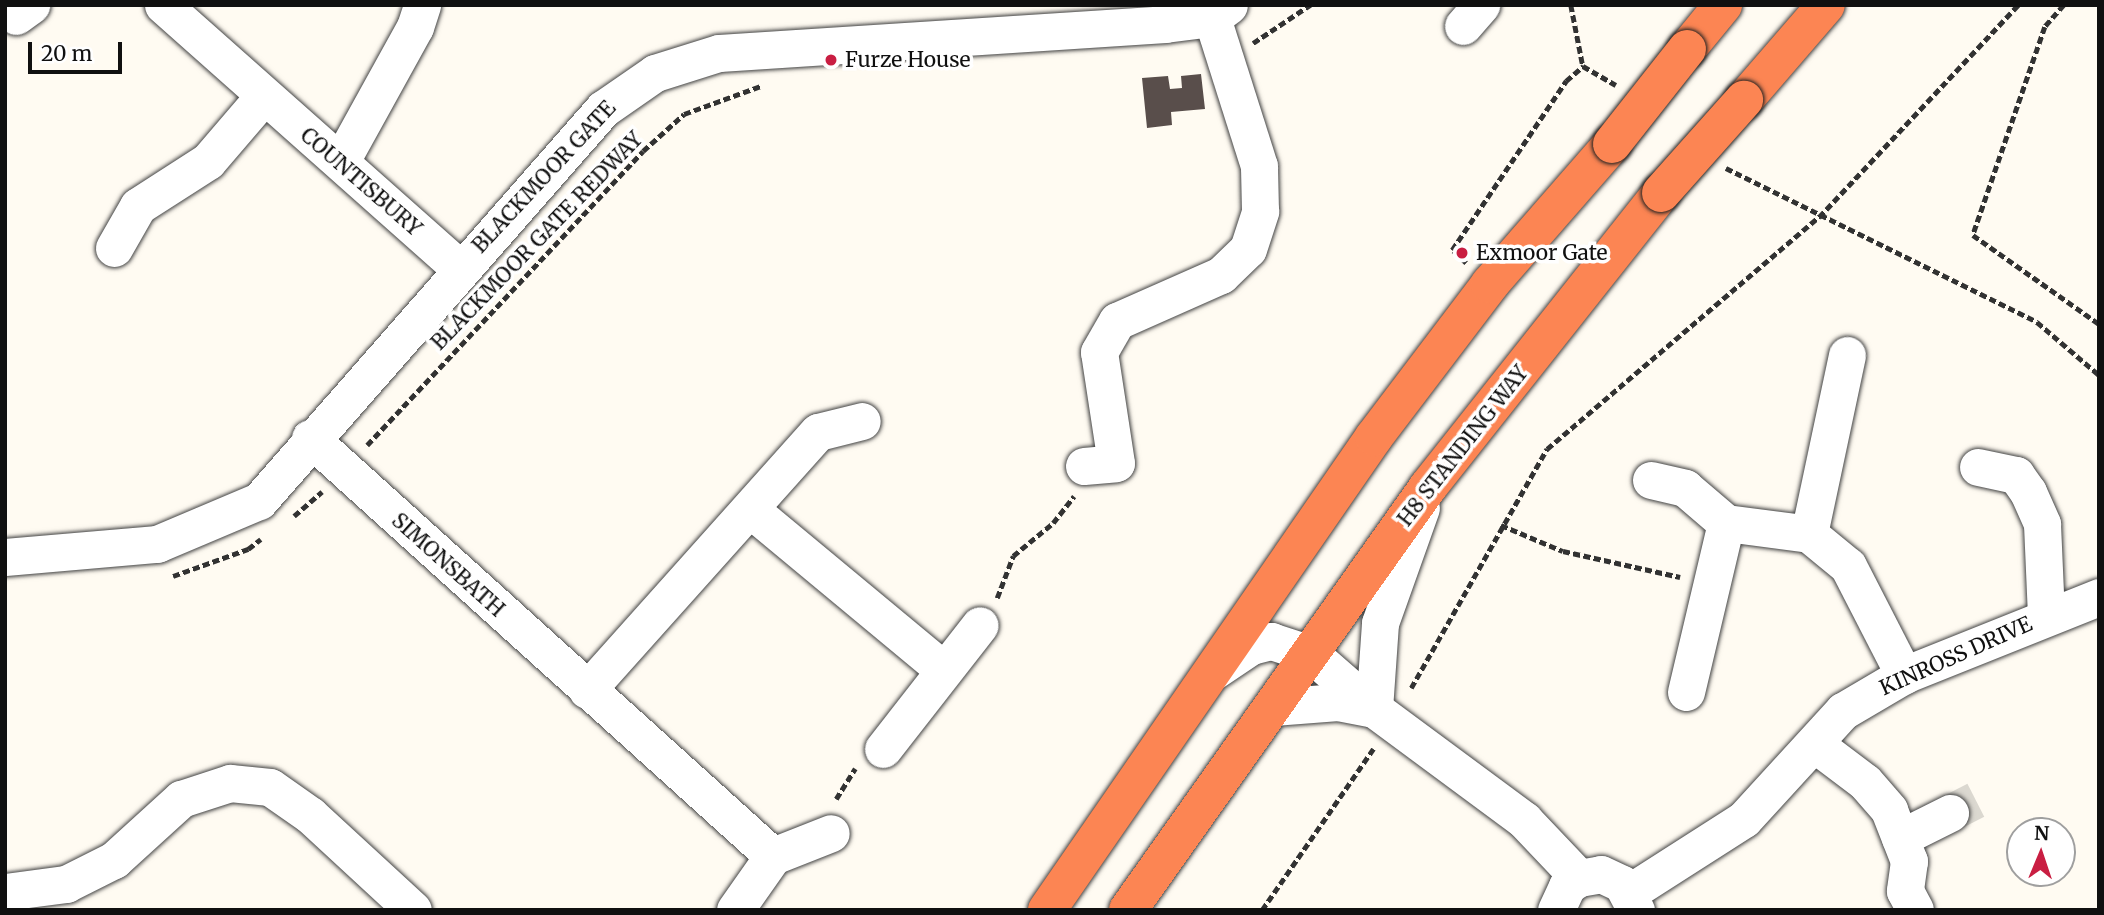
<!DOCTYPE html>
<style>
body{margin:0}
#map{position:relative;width:2104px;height:915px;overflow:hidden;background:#fffbf2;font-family:Merriweather,serif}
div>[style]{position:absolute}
.building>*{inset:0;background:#594e4b}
.minor-tunnel>*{height:37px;margin-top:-18.5px;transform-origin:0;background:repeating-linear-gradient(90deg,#dbd8d0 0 37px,transparent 0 55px)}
.path>*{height:4.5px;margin-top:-2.25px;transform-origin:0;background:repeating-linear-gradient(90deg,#323232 0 7px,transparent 0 10.5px)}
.roads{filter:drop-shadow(0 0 2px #434343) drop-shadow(0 0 2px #434343)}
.minor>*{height:37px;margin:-18.5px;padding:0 18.5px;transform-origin:18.5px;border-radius:18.5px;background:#fff}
.highway>*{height:38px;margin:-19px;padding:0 19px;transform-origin:19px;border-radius:19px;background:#fc8553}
.bridges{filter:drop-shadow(0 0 2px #212121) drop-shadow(0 0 2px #212121)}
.highway-bridge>*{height:38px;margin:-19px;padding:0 19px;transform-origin:19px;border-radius:19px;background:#fc8553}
.dots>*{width:19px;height:19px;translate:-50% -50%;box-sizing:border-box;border:4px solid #fff;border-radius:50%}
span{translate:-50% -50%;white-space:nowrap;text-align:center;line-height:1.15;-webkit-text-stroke:7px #fff;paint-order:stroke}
.poi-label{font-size:21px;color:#101010}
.left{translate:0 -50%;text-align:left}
.street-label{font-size:21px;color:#101010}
.frame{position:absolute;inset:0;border:7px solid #101010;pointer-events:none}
.north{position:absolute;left:2006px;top:817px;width:70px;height:70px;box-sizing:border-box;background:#fff;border:2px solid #9f9f9f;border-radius:50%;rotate:2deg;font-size:19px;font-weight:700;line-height:28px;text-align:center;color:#101010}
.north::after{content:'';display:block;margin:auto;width:24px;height:32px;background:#c91e42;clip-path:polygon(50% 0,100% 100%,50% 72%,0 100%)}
.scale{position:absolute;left:28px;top:42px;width:94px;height:32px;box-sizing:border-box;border:4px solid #101010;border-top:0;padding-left:9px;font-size:21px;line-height:24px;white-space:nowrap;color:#101010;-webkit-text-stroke:5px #fff;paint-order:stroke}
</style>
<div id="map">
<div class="building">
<i style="clip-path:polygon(1201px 74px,1205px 109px,1171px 112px,1172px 125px,1147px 128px,1142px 78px,1168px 76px,1170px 89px,1182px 88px,1181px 76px)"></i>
</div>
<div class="minor-tunnel">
<i style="left:1950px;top:813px;width:29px;rotate:-27deg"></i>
</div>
<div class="path">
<i style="left:1571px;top:5px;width:62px;rotate:78.9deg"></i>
<i style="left:1583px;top:66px;width:38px;rotate:30deg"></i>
<i style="left:2064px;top:5px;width:29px;rotate:131deg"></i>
<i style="left:2045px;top:27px;width:220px;rotate:109.1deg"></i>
<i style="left:1973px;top:235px;width:154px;rotate:35.2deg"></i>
<i style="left:1253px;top:43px;width:69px;rotate:-33.7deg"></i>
<i style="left:1726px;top:168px;width:347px;rotate:26.3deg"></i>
<i style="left:2037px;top:322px;width:82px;rotate:40.5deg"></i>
<i style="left:1466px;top:263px;width:19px;rotate:-137deg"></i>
<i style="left:1452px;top:250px;width:204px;rotate:-56deg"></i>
<i style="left:1566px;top:81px;width:23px;rotate:-41deg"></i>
<i style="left:367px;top:445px;width:403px;rotate:-46.8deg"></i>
<i style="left:643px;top:151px;width:55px;rotate:-42.1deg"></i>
<i style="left:684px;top:114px;width:82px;rotate:-20deg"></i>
<i style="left:294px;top:516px;width:37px;rotate:-41deg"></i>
<i style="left:1501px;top:525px;width:67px;rotate:22.8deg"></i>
<i style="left:1563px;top:551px;width:120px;rotate:12.5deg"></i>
<i style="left:173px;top:576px;width:80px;rotate:-19.8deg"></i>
<i style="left:248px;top:549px;width:16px;rotate:-38deg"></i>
<i style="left:997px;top:598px;width:45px;rotate:-69.1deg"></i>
<i style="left:1013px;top:556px;width:52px;rotate:-39.5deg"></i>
<i style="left:1053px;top:523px;width:34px;rotate:-52deg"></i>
<i style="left:1411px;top:688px;width:275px;rotate:-60.4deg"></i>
<i style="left:1547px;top:449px;width:358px;rotate:-40.5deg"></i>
<i style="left:1819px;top:217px;width:291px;rotate:-46.8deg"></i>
<i style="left:836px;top:799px;width:36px;rotate:-58deg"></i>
<i style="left:1262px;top:910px;width:196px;rotate:-55.4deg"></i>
</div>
<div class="roads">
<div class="minor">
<i style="left:163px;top:5px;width:396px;rotate:41.6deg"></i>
<i style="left:16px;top:16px;width:19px;rotate:-36deg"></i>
<i style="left:1463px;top:26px;width:28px;rotate:-49deg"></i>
<i style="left:341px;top:161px;width:153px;rotate:-61.1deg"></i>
<i style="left:415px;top:27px;width:23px;rotate:-72deg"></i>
<i style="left:114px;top:248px;width:48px;rotate:-60.3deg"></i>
<i style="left:138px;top:206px;width:83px;rotate:-32.7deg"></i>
<i style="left:208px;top:161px;width:83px;rotate:-49.4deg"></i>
<i style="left:310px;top:438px;width:624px;rotate:42.08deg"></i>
<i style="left:773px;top:856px;width:62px;rotate:-21.6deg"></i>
<i style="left:1084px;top:466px;width:32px;rotate:-5deg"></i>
<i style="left:1116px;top:463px;width:112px;rotate:-98.7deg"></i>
<i style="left:1099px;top:352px;width:36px;rotate:-60deg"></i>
<i style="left:1117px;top:321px;width:114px;rotate:-23.9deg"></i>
<i style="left:1221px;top:275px;width:37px;rotate:-44deg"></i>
<i style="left:1248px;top:249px;width:40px;rotate:-72deg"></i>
<i style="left:1260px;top:211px;width:45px;rotate:-91.3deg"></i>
<i style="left:1259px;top:166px;width:155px;rotate:-107.6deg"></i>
<i style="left:1978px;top:467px;width:39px;rotate:12deg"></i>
<i style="left:2016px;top:475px;width:21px;rotate:55deg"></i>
<i style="left:2028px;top:492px;width:35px;rotate:66deg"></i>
<i style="left:2042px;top:524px;width:92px;rotate:87.5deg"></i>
<i style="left:1651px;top:480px;width:35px;rotate:13deg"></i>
<i style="left:1685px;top:488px;width:54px;rotate:40.5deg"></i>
<i style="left:750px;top:509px;width:251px;rotate:39.7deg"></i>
<i style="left:1809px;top:534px;width:183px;rotate:-78deg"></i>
<i style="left:5px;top:557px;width:153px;rotate:-4.9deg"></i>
<i style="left:157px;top:544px;width:111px;rotate:-22.9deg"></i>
<i style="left:259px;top:501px;width:522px;rotate:-48.73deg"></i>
<i style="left:603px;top:109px;width:63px;rotate:-34.7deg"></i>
<i style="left:655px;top:73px;width:67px;rotate:-17.4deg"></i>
<i style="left:719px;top:53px;width:447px;rotate:-3.7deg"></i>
<i style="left:1165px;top:24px;width:47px;rotate:-7.3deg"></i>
<i style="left:1212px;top:18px;width:21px;rotate:-37deg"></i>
<i style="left:1211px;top:673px;width:48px;rotate:-34deg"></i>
<i style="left:1251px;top:646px;width:21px;rotate:-14deg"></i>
<i style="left:1271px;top:641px;width:42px;rotate:18deg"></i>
<i style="left:1311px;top:654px;width:84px;rotate:41.1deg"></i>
<i style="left:1374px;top:709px;width:187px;rotate:36.5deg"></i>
<i style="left:1524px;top:820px;width:80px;rotate:46.5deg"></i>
<i style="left:587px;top:690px;width:346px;rotate:-48.2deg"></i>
<i style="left:818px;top:432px;width:45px;rotate:-14deg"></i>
<i style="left:1686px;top:692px;width:174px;rotate:-76.7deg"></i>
<i style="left:1726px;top:523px;width:84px;rotate:7.5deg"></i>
<i style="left:1809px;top:534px;width:50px;rotate:39.4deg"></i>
<i style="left:1848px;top:566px;width:123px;rotate:62.8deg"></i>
<i style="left:1273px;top:707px;width:65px;rotate:-4.4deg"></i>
<i style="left:1338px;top:702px;width:37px;rotate:11deg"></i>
<i style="left:1374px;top:709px;width:86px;rotate:-86deg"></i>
<i style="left:1380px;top:623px;width:122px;rotate:-70.4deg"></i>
<i style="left:1816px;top:745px;width:61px;rotate:37.1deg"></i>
<i style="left:1865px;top:782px;width:37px;rotate:49deg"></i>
<i style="left:1889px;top:810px;width:55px;rotate:68.6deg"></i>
<i style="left:1909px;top:861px;width:30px;rotate:98deg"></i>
<i style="left:1905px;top:891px;width:21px;rotate:62deg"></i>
<i style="left:883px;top:749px;width:157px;rotate:-52deg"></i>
<i style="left:1900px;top:838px;width:56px;rotate:-26.6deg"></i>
<i style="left:5px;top:892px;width:62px;rotate:-7.5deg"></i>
<i style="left:66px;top:884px;width:54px;rotate:-26.6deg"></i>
<i style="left:114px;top:860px;width:91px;rotate:-42.3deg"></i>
<i style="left:181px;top:799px;width:52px;rotate:-18.1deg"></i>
<i style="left:230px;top:783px;width:40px;rotate:5.7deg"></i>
<i style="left:270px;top:787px;width:49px;rotate:35deg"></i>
<i style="left:310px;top:815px;width:140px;rotate:42.7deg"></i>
<i style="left:1630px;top:892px;width:135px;rotate:-32.6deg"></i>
<i style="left:1744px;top:819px;width:147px;rotate:-47.5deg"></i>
<i style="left:1843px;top:711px;width:71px;rotate:-30.5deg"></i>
<i style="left:1904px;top:675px;width:210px;rotate:-21.8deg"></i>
<i style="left:735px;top:910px;width:66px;rotate:-54.9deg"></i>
<i style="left:1556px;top:910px;width:26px;rotate:-65deg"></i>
<i style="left:1567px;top:886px;width:14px;rotate:-34deg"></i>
<i style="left:1579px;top:878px;width:22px;rotate:-10deg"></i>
<i style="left:1601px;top:874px;width:23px;rotate:25deg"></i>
<i style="left:1622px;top:884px;width:30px;rotate:62deg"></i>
</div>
<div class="highway">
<i style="left:1687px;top:49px;width:57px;rotate:-50.7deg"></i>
<i style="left:1744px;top:100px;width:125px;rotate:-49.2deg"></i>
<i style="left:1047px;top:910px;width:575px;rotate:-55.34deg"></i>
<i style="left:1374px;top:437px;width:192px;rotate:-52.8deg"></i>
<i style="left:1490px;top:284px;width:186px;rotate:-48.9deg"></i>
<i style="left:1128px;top:910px;width:519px;rotate:-54.65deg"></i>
<i style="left:1428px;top:487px;width:375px;rotate:-51.6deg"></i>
</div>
</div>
<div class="bridges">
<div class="highway-bridge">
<i style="left:1612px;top:144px;width:121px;rotate:-51.7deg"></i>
<i style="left:1661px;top:193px;width:125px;rotate:-48.3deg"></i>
</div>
</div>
<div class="dots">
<i style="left:831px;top:60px;background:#c91e42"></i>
<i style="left:1462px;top:253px;background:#c91e42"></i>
</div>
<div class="poi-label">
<span class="left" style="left:845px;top:60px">Furze House</span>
<span class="left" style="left:1476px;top:253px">Exmoor Gate</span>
</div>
<div class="street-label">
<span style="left:544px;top:177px;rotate:-47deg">BLACKMOOR GATE</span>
<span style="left:361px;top:182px;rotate:41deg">COUNTISBURY</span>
<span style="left:537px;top:241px;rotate:-46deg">BLACKMOOR GATE REDWAY</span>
<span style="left:1463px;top:446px;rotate:-52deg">H8 STANDING WAY</span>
<span style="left:448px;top:565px;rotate:42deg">SIMONSBATH</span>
<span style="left:1956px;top:656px;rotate:-24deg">KINROSS DRIVE</span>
</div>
<div class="frame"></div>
<div class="north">N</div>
<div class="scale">20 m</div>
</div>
